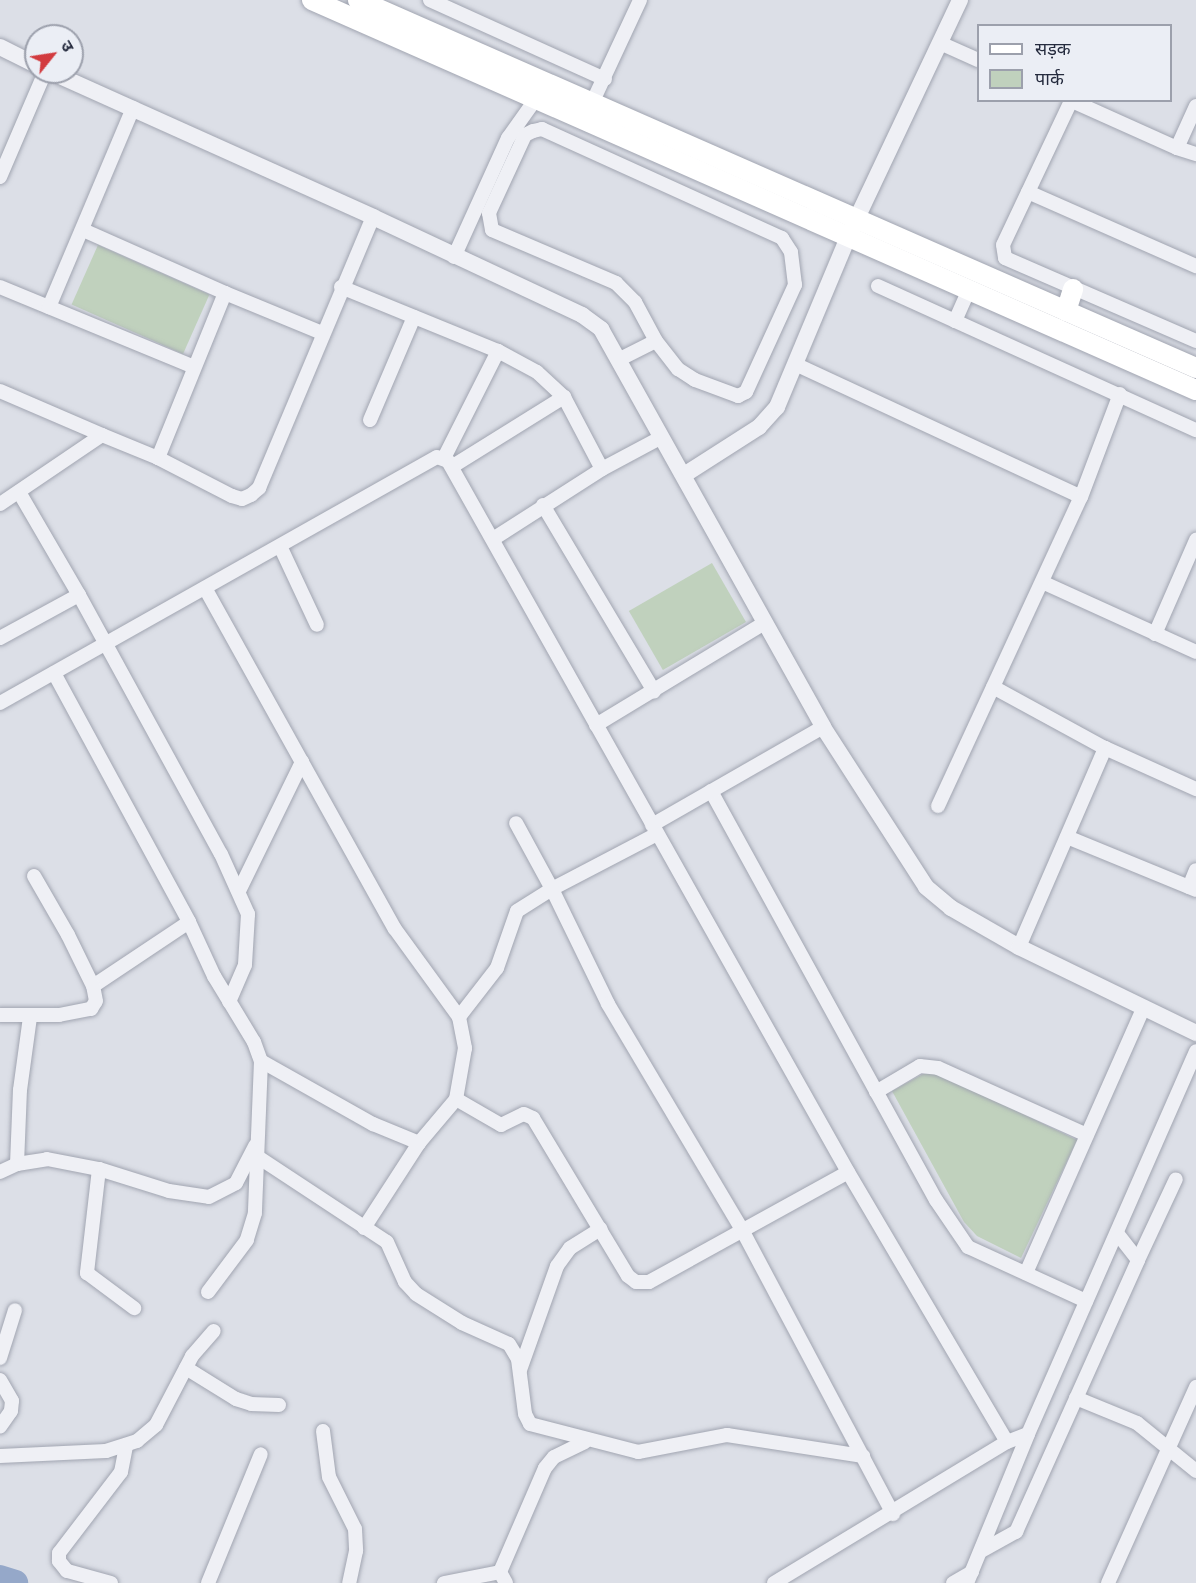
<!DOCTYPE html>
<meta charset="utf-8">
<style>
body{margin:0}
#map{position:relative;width:1196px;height:1583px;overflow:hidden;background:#dcdfe7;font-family:Commissioner,"Noto Sans Devanagari",sans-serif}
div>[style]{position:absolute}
.green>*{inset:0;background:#c0d1bd;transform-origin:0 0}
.river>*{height:26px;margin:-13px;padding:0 13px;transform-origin:13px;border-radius:13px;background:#95a8c9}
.roads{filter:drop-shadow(0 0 2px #a1a5b1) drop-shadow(0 0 2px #a1a5b1)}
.minor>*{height:14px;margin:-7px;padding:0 7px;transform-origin:7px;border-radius:7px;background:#eff0f5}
.tertiary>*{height:16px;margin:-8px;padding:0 8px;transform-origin:8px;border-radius:8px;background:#eff0f5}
.secondary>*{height:20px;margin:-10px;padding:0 10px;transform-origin:10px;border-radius:10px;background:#fff}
span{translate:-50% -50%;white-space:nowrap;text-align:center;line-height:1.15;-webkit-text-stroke:4.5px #ebeef5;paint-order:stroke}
.legend{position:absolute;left:977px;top:24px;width:195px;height:78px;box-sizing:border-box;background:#ebeef5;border:2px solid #9ca0ac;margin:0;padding:8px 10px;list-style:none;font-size:18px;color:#252b3e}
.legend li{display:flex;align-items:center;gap:12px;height:30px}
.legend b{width:30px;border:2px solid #9ca0ac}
.north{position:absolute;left:24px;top:24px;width:60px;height:60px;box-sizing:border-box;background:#ebeef5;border:2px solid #9ca0ac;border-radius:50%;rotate:60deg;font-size:16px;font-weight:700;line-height:24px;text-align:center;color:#252b3e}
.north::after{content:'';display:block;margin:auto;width:21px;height:27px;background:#d23b3f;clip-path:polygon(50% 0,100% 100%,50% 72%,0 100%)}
</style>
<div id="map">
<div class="green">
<i style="left:98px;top:245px;width:122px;height:65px;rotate:24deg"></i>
<i style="left:712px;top:563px;width:68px;height:96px;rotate:60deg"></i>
<i style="clip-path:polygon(937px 1073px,1077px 1140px,1021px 1258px,977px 1236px,964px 1222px,892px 1091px,923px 1074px)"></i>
</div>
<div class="river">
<i style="left:0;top:1578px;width:16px;rotate:18deg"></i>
</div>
<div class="roads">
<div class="minor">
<i style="left:430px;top:0;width:192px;rotate:24.3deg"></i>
<i style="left:940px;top:43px;width:42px;rotate:24.1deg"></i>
<i style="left:1070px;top:100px;width:117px;rotate:24.2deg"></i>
<i style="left:1177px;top:148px;width:46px;rotate:-65.7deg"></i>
<i style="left:593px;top:101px;width:111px;rotate:-65deg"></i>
<i style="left:1071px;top:101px;width:159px;rotate:115.3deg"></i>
<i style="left:1003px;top:245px;width:13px;rotate:81deg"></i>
<i style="left:1005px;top:258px;width:208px;rotate:23.5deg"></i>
<i style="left:1177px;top:148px;width:20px;rotate:18deg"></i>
<i style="left:0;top:177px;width:114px;rotate:-66.8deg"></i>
<i style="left:1028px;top:192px;width:184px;rotate:23.8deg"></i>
<i style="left:83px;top:230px;width:155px;rotate:23.9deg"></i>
<i style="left:225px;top:293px;width:178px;rotate:112.1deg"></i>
<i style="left:454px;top:257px;width:131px;rotate:-65.6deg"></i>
<i style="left:508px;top:138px;width:47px;rotate:-54.6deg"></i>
<i style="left:878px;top:286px;width:349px;rotate:24.4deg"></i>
<i style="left:0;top:287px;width:210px;rotate:22.4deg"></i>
<i style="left:341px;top:287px;width:170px;rotate:22.2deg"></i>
<i style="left:498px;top:351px;width:44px;rotate:28.3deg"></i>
<i style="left:537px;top:372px;width:37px;rotate:43deg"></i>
<i style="left:564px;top:397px;width:81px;rotate:62.2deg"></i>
<i style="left:225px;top:293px;width:105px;rotate:22.4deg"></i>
<i style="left:49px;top:307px;width:216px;rotate:-67.1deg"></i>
<i style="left:955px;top:321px;width:35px;rotate:-66deg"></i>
<i style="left:620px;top:359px;width:40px;rotate:-26.6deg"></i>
<i style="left:656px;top:341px;width:36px;rotate:52deg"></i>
<i style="left:678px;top:369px;width:20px;rotate:33deg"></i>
<i style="left:695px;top:380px;width:46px;rotate:20.4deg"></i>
<i style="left:738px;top:396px;width:9px;rotate:-27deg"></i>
<i style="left:746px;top:392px;width:118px;rotate:-65.4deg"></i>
<i style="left:795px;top:285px;width:33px;rotate:-97deg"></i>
<i style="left:791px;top:252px;width:17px;rotate:-123deg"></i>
<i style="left:782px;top:238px;width:264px;rotate:-155.6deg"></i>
<i style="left:542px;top:129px;width:9px;rotate:167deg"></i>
<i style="left:533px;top:131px;width:9px;rotate:153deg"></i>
<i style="left:525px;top:135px;width:86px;rotate:114.8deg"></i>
<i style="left:489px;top:213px;width:17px;rotate:80deg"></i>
<i style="left:492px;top:230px;width:135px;rotate:23.1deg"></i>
<i style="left:616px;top:283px;width:27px;rotate:45deg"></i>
<i style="left:635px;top:302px;width:44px;rotate:61.7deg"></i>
<i style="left:795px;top:364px;width:315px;rotate:24.9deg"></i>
<i style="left:1081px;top:497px;width:110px;rotate:-69.3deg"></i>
<i style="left:0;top:391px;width:111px;rotate:23.3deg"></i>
<i style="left:102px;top:435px;width:123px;rotate:145.9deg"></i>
<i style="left:370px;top:420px;width:112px;rotate:-66.9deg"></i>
<i style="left:102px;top:435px;width:61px;rotate:22.3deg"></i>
<i style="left:158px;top:458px;width:83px;rotate:27.2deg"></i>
<i style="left:232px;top:496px;width:10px;rotate:17deg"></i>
<i style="left:242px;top:499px;width:10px;rotate:-24deg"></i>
<i style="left:251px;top:495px;width:11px;rotate:-41deg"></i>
<i style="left:259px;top:488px;width:294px;rotate:-67.2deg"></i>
<i style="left:444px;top:458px;width:120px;rotate:-63.2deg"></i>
<i style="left:453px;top:466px;width:131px;rotate:-31.9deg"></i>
<i style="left:19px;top:492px;width:119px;rotate:59.8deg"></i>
<i style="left:543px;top:505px;width:217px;rotate:59.2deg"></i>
<i style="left:493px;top:539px;width:130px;rotate:-32.7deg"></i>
<i style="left:602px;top:469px;width:66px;rotate:-28.1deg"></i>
<i style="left:280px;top:546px;width:87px;rotate:64.9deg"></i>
<i style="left:1042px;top:582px;width:169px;rotate:24.4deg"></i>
<i style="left:205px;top:588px;width:390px;rotate:60.9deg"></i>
<i style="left:395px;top:929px;width:109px;rotate:54deg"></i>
<i style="left:459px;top:1017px;width:32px;rotate:79deg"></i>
<i style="left:465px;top:1048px;width:52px;rotate:100deg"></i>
<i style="left:456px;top:1099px;width:52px;rotate:30deg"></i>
<i style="left:501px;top:1125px;width:25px;rotate:-26deg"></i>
<i style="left:524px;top:1114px;width:10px;rotate:24deg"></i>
<i style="left:533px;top:1118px;width:184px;rotate:59deg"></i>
<i style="left:628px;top:1276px;width:10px;rotate:37deg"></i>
<i style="left:636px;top:1282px;width:13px"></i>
<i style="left:649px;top:1282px;width:227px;rotate:-28.9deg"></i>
<i style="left:1155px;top:634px;width:103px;rotate:-66.4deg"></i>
<i style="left:0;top:638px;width:90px;rotate:-28.6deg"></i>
<i style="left:79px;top:595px;width:295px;rotate:61.3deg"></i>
<i style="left:221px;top:854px;width:66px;rotate:65.8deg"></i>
<i style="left:248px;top:914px;width:51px;rotate:93.4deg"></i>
<i style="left:245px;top:965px;width:40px;rotate:113.4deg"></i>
<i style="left:54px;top:673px;width:283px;rotate:61.5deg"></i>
<i style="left:189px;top:922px;width:115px;rotate:146.3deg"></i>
<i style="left:993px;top:687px;width:128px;rotate:28.6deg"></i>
<i style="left:1105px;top:748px;width:100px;rotate:24.3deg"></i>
<i style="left:0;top:703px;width:501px;rotate:-29.38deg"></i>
<i style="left:437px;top:457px;width:12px;rotate:20deg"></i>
<i style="left:448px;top:461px;width:816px;rotate:60.64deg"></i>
<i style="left:848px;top:1172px;width:313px;rotate:59.5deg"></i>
<i style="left:1007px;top:1442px;width:22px;rotate:-21deg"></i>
<i style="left:1028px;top:1434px;width:418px;rotate:-66.3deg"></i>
<i style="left:596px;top:725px;width:195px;rotate:-31.2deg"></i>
<i style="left:711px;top:791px;width:467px;rotate:61.2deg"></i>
<i style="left:936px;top:1200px;width:57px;rotate:55.8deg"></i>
<i style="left:968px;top:1247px;width:130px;rotate:24.6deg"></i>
<i style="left:938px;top:806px;width:340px;rotate:-65.2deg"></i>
<i style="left:652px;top:825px;width:197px;rotate:-29.8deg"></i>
<i style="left:657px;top:834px;width:119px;rotate:152.4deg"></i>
<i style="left:552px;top:889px;width:128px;rotate:64deg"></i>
<i style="left:608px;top:1004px;width:261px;rotate:59.3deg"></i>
<i style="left:741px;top:1228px;width:324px;rotate:62deg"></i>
<i style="left:1067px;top:837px;width:139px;rotate:22.3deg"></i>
<i style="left:1189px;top:887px;width:18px;rotate:-68deg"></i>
<i style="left:239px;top:891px;width:144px;rotate:-64deg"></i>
<i style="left:189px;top:922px;width:60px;rotate:65.2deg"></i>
<i style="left:214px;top:976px;width:77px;rotate:58.8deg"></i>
<i style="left:254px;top:1042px;width:20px;rotate:70deg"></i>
<i style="left:261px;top:1061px;width:152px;rotate:92.3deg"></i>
<i style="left:255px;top:1213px;width:28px;rotate:107deg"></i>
<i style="left:247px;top:1240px;width:65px;rotate:126.9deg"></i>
<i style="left:1019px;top:947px;width:217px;rotate:-66.6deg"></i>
<i style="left:0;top:1015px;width:59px"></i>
<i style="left:59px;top:1015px;width:33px;rotate:-11deg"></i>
<i style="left:91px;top:1009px;width:9px;rotate:-58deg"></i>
<i style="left:96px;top:1001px;width:15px;rotate:-101deg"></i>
<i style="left:93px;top:986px;width:57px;rotate:-116.1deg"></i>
<i style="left:68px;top:935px;width:68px;rotate:-120deg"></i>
<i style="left:459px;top:1017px;width:62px;rotate:-52.2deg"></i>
<i style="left:497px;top:968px;width:60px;rotate:-70.7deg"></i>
<i style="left:517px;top:911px;width:41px;rotate:-32.2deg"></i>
<i style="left:552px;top:889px;width:75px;rotate:-118.6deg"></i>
<i style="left:261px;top:1061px;width:129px;rotate:29.4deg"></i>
<i style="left:373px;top:1124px;width:50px;rotate:22.4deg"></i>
<i style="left:876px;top:1092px;width:51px;rotate:-30.6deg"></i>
<i style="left:920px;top:1066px;width:18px;rotate:6deg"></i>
<i style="left:938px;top:1068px;width:163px;rotate:24.2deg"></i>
<i style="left:258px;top:1157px;width:154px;rotate:33.4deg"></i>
<i style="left:387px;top:1242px;width:44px;rotate:65.8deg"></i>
<i style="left:405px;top:1282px;width:16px;rotate:47deg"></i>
<i style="left:416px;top:1294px;width:54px;rotate:32.2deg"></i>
<i style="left:462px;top:1323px;width:51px;rotate:24.1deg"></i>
<i style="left:509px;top:1344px;width:17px;rotate:59deg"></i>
<i style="left:518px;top:1359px;width:55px;rotate:82.7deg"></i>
<i style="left:525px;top:1414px;width:11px;rotate:63deg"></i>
<i style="left:530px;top:1424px;width:112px;rotate:14.5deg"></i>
<i style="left:638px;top:1452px;width:91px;rotate:-10.8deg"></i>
<i style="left:727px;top:1435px;width:138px;rotate:8.8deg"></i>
<i style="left:17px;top:1164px;width:74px;rotate:-87.7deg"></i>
<i style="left:20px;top:1090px;width:74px;rotate:-82.2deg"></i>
<i style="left:99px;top:1169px;width:73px;rotate:17.4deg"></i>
<i style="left:169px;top:1191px;width:40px;rotate:8.5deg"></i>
<i style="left:209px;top:1197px;width:30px;rotate:-27deg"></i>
<i style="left:236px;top:1183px;width:42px;rotate:-62.8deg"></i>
<i style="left:0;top:1172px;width:19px;rotate:-25deg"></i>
<i style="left:17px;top:1164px;width:30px;rotate:-9deg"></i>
<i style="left:47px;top:1159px;width:53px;rotate:10.9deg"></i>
<i style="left:99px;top:1169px;width:105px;rotate:96.6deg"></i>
<i style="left:87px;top:1273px;width:59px;rotate:36.7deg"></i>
<i style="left:364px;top:1228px;width:101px;rotate:-57.1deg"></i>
<i style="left:419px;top:1143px;width:57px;rotate:-49.9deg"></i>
<i style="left:1138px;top:1260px;width:89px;rotate:-64.9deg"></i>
<i style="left:1026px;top:1273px;width:291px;rotate:-66.1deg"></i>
<i style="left:0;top:1358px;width:50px;rotate:-72.6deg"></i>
<i style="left:186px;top:1368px;width:59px;rotate:31.8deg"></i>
<i style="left:236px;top:1399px;width:16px;rotate:18deg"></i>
<i style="left:251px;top:1404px;width:28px;rotate:2deg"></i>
<i style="left:520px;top:1370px;width:110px;rotate:-70.4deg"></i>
<i style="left:557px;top:1266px;width:22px;rotate:-54deg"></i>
<i style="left:570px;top:1248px;width:36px;rotate:-32deg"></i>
<i style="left:0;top:1380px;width:24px;rotate:60deg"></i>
<i style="left:12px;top:1401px;width:10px;rotate:96deg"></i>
<i style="left:11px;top:1411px;width:19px;rotate:125deg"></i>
<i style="left:1076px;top:1398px;width:66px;rotate:22.3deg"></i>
<i style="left:1137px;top:1423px;width:76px;rotate:39.1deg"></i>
<i style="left:323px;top:1431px;width:46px;rotate:82.6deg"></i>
<i style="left:329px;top:1477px;width:58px;rotate:63.4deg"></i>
<i style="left:355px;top:1529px;width:22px;rotate:87deg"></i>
<i style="left:356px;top:1551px;width:33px;rotate:102deg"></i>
<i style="left:0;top:1456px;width:106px;rotate:-2.7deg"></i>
<i style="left:106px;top:1451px;width:33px;rotate:-18deg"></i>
<i style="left:137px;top:1441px;width:25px;rotate:-40deg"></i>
<i style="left:156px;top:1425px;width:78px;rotate:-62.4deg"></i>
<i style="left:192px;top:1356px;width:33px;rotate:-49deg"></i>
<i style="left:983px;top:1550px;width:38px;rotate:-29deg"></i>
<i style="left:1016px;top:1532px;width:298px;rotate:-65.8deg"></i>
<i style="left:1138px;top:1260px;width:33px;rotate:-128deg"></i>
<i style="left:111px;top:1583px;width:46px;rotate:-164.7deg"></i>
<i style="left:67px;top:1571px;width:13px;rotate:-129deg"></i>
<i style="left:59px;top:1561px;width:8px;rotate:-90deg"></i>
<i style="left:59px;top:1553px;width:102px;rotate:-52.6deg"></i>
<i style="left:121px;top:1472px;width:26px;rotate:-79deg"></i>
<i style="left:208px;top:1583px;width:139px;rotate:-67.7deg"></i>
<i style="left:444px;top:1583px;width:57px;rotate:-11.1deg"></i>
<i style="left:506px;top:1583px;width:13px;rotate:-119deg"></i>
<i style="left:500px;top:1572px;width:113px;rotate:-66.6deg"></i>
<i style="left:545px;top:1468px;width:14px;rotate:-51deg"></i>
<i style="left:554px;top:1457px;width:34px;rotate:-26deg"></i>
<i style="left:774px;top:1583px;width:272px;rotate:-31.2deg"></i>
<i style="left:953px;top:1583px;width:22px;rotate:-30deg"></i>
<i style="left:967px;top:1583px;width:161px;rotate:-67.7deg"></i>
<i style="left:1108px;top:1583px;width:215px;rotate:-65.8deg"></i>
</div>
<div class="tertiary">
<i style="left:0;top:47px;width:40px;rotate:26.6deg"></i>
<i style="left:51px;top:72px;width:353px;rotate:24.2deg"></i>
<i style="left:373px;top:217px;width:231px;rotate:25.1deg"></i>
<i style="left:582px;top:315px;width:24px;rotate:36deg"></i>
<i style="left:601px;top:329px;width:456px;rotate:60.8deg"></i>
<i style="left:823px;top:727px;width:190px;rotate:57.2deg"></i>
<i style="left:926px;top:887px;width:33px;rotate:40deg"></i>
<i style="left:951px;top:908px;width:78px;rotate:29.8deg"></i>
<i style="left:1019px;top:947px;width:197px;rotate:25.9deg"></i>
<i style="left:684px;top:475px;width:89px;rotate:-32.6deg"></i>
<i style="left:759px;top:427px;width:27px;rotate:-48deg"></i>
<i style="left:777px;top:407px;width:184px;rotate:-67.3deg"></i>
<i style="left:848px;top:237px;width:262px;rotate:-64.7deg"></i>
</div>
<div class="secondary">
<i style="left:312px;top:0;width:966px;rotate:23.81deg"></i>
<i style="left:358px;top:0;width:915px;rotate:23.71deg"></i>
<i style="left:1066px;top:311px;width:23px;rotate:-72deg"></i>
</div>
</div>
<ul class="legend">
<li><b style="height:8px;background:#fff"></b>सड़क</li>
<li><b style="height:16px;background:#c0d1bd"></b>पार्क</li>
</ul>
<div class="north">उ</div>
</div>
